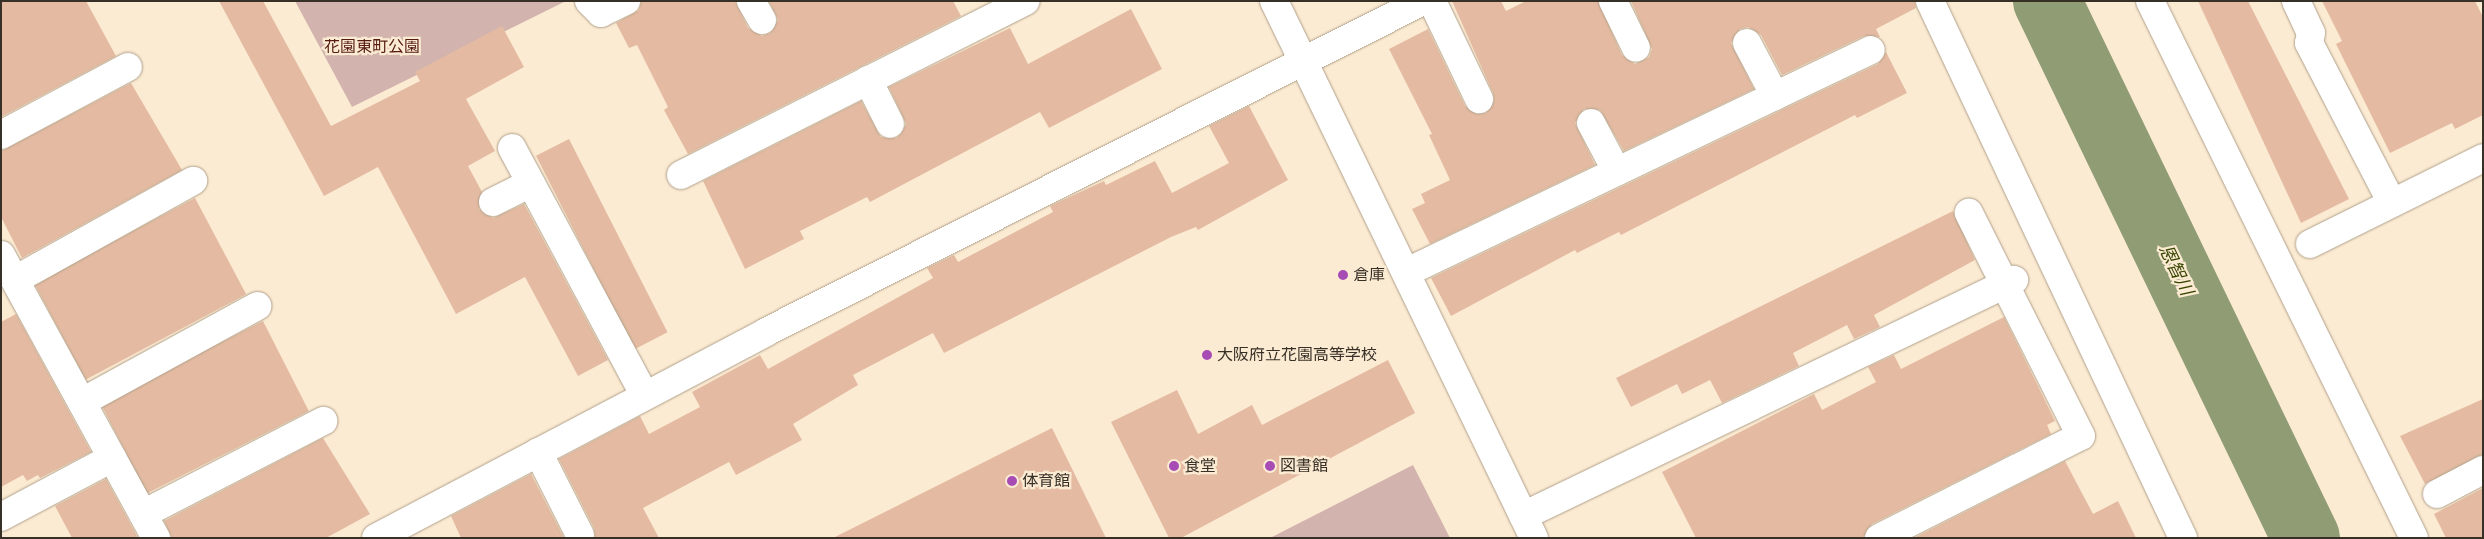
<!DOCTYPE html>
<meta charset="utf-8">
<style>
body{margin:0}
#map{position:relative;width:2484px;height:539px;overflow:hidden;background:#fcebd3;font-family:"Space Grotesk","Noto Sans JP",sans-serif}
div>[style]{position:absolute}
.green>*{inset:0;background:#d2b3ad}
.river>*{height:68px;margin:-34px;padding:0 34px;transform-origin:34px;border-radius:34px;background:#909c74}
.building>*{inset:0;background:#e4bba2;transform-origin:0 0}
.roads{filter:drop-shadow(0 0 1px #b0a08a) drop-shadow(0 0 1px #b0a08a)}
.minor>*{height:28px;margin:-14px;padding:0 14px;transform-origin:14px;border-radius:14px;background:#fff}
.dots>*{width:14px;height:14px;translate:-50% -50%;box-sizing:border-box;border:2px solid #fcebd3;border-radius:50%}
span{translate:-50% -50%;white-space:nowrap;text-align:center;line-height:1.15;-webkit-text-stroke:4.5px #fcebd3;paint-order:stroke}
.park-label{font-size:16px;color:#551b13}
.poi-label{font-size:16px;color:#373027}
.left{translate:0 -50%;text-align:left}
.water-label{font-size:18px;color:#374500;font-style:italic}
.frame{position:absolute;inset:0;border:2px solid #373027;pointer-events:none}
</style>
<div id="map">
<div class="green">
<i style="clip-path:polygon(295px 1px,566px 1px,352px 107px)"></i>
<i style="clip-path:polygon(1413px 465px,1450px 538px,1270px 538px)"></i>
</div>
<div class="river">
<i style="left:2047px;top:1px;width:596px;rotate:64.25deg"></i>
</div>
<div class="building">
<i style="clip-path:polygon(1px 1px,86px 1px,116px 56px,1px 117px)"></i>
<i style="clip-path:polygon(219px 1px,263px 1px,331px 126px,420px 81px,415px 72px,502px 26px,524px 67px,466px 99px,495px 151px,468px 166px,482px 192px,479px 209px,493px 218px,524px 204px,608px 360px,578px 376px,525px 277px,456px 314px,378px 167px,324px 196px)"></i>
<i style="clip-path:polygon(641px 1px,735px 1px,748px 28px,762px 36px,770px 33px,778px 20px,769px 1px,953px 1px,961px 16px,688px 154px,664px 110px,668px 107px,637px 45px,629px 48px,616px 23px,639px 10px)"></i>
<i style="clip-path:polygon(1452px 1px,1501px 1px,1506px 11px,1526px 1px,1598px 1px,1622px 55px,1635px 64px,1649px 57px,1652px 49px,1631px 1px,1915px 1px,1916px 8px,1876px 29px,1880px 37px,1864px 36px,1782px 75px,1761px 35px,1748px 27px,1740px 29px,1731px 43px,1754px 89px,1624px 151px,1600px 110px,1584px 109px,1575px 123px,1595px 165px,1430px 244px,1412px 209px,1425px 203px,1421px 194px,1450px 180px,1429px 135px,1432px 134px,1389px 49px,1428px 29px,1465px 106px,1477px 114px,1486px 113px,1494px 101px,1493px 93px)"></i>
<i style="clip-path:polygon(2198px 1px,2248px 1px,2349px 199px,2301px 223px)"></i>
<i style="clip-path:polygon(2322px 1px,2475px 1px,2483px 17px,2483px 115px,2455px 129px,2452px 123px,2390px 153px,2336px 44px,2342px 41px)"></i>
<i style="clip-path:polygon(1131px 9px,1162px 69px,1049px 128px,1040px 112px,870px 202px,867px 197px,800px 231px,804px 239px,745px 269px,703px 181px,861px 101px,881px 137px,897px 138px,906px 124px,889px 87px,1010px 28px,1028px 64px)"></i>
<i style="clip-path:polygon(1886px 52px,1907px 93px,1857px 118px,1855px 115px,1621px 235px,1619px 232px,1577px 253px,1575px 250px,1451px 316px,1431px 278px,1878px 64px)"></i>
<i style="clip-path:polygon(131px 83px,182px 170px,22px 258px,1px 217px,1px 151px)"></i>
<i style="clip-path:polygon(1249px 106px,1288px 180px,1198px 230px,1196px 227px,1171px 237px,944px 353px,933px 333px,853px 375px,858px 385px,793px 424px,802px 440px,736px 475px,729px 462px,643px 508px,659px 538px,595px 538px,594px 528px,559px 459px,640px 416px,649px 434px,700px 407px,692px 392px,760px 355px,768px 369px,933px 278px,927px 268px,954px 255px,958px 262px,1053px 212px,1050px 206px,1104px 181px,1106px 185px,1155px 161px,1172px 193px,1229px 163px,1209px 126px)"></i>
<i style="left:569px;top:139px;width:217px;height:37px;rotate:63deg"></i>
<i style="left:195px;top:198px;width:109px;height:182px;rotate:62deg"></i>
<i style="clip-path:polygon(1953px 211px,1975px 260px,1874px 315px,1880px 327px,1854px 339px,1847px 325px,1793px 353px,1799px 366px,1722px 403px,1710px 380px,1682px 394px,1677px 384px,1631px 407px,1616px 378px)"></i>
<i style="clip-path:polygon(16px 314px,91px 452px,40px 478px,38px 475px,27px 481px,23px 475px,1px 487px,1px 322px)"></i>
<i style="clip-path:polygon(2004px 317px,2055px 421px,2047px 425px,2051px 434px,1872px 524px,1863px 538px,1696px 538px,1662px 472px,1814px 394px,1822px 410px,1876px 382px,1868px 367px,1894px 355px,1901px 369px)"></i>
<i style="left:263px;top:321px;width:101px;height:182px;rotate:63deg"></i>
<i style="clip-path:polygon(1388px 360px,1415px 413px,1181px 538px,1169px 538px,1111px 422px,1177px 390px,1198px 434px,1252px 405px,1262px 425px)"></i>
<i style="clip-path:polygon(2483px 399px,2483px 455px,2425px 484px,2400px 436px)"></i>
<i style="clip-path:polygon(1052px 428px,1106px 538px,833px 538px)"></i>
<i style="clip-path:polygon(323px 438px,370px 514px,326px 538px,172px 538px,164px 521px)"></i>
<i style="clip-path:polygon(2065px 461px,2093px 514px,2118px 501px,2136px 538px,1914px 538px)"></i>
<i style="clip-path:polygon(531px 474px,564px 538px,461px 538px,451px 516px)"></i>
<i style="clip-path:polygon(106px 479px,138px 538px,72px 538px,55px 506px)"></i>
<i style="clip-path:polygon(2483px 488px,2483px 538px,2446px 538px,2434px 514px)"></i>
</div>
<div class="roads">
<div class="minor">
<i style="left:589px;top:1px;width:17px;rotate:45deg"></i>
<i style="left:601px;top:13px;width:28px;rotate:-26deg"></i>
<i style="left:751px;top:1px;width:22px;rotate:60deg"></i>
<i style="left:1274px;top:1px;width:597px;rotate:64.17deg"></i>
<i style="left:1432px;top:1px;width:109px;rotate:64.4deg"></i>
<i style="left:1613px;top:1px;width:52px;rotate:63.9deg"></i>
<i style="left:1930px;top:1px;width:594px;rotate:64.77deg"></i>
<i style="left:2150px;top:1px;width:598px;rotate:63.82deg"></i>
<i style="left:2296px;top:1px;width:35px;rotate:65deg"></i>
<i style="left:2311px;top:33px;width:10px;rotate:101deg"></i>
<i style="left:2309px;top:43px;width:180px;rotate:62.6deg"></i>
<i style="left:1747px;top:43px;width:60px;rotate:62.2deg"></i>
<i style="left:868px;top:80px;width:49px;rotate:63.4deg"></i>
<i style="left:1591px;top:123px;width:55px;rotate:62deg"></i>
<i style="left:1px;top:135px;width:144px;rotate:-28.2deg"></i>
<i style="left:512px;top:148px;width:281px;rotate:61.8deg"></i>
<i style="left:681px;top:175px;width:386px;rotate:-26.8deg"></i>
<i style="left:493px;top:202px;width:42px;rotate:-26.6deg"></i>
<i style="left:2310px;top:244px;width:193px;rotate:-26.4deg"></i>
<i style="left:1px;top:255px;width:323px;rotate:61.3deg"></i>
<i style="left:1407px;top:272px;width:514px;rotate:-25.57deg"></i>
<i style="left:15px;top:280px;width:204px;rotate:-29.1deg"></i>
<i style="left:82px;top:402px;width:200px;rotate:-28.7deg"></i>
<i style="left:538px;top:452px;width:93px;rotate:63.2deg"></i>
<i style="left:2437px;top:494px;width:52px;rotate:-27.6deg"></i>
<i style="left:143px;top:514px;width:203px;rotate:-27.3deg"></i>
<i style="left:1523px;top:516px;width:545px;rotate:-25.67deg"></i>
<i style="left:1px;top:517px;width:126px;rotate:-28deg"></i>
<i style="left:376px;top:538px;width:441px;rotate:-27.8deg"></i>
<i style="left:766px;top:332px;width:736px;rotate:-26.74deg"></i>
<i style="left:1879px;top:538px;width:226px;rotate:-26.8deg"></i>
<i style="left:2081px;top:436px;width:250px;rotate:-116.7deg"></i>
</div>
</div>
<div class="dots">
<i style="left:1343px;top:275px;background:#a74bb5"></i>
<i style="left:1207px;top:355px;background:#a74bb5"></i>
<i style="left:1174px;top:466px;background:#a74bb5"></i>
<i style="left:1270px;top:466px;background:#a74bb5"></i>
<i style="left:1012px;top:481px;background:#a74bb5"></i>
</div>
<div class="park-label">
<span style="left:372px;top:47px">花園東町公園</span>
</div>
<div class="poi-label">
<span class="left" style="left:1353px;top:275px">倉庫</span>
<span class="left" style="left:1217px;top:355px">大阪府立花園高等学校</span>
<span class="left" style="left:1184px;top:466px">食堂</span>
<span class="left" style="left:1280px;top:466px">図書館</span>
<span class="left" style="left:1022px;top:481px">体育館</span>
</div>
<div class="water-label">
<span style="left:2176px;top:270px;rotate:64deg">恩智川</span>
</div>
<div class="frame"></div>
</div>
